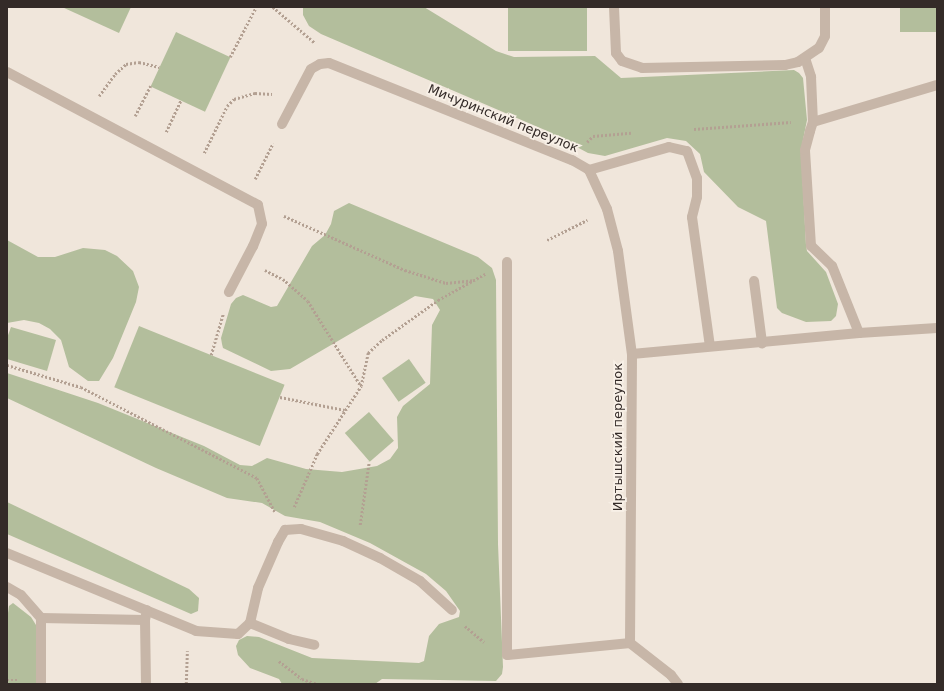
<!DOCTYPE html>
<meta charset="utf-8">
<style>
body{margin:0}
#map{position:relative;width:944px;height:691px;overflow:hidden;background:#f0e6db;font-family:"DejaVu Sans",sans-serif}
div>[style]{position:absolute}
.green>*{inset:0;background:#b3be9c;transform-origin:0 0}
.path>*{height:2.5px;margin-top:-1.25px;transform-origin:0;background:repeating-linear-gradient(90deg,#b3a092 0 2px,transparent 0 4px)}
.service>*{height:10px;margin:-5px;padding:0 5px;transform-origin:5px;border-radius:5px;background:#c7b6a8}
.minor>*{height:10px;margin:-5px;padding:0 5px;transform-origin:5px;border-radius:5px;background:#c7b6a8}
span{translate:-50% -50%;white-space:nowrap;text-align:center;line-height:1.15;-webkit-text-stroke:3.5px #f8f0e7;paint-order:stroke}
.street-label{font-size:13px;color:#342b28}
.frame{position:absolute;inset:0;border:8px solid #342b28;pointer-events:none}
</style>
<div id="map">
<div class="green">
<i style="clip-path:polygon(62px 7px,131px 7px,119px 33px)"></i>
<i style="clip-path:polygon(303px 7px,424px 7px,496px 51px,514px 57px,595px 56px,621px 78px,794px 70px,799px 73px,803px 78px,807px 120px,801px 150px,806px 245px,807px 251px,826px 272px,838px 304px,836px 316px,831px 321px,806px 322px,782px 313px,777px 308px,766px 221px,738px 207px,704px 172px,700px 154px,686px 141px,667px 138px,605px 156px,588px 153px,545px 130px,321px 34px,309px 26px,303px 15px)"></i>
<i style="left:508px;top:7px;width:79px;height:44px"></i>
<i style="left:900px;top:7px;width:37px;height:25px"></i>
<i style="left:176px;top:32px;width:60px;height:60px;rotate:25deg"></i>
<i style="clip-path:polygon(349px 203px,478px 257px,492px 268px,496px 280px,498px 544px,503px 667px,502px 674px,496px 681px,382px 679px,375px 684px,282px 684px,279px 679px,250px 668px,238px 655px,236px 646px,239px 640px,247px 636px,259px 637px,312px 658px,419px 663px,424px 661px,429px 636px,439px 624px,459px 617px,460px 611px,446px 591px,426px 574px,370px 543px,320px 522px,285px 516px,262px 503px,227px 498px,156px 468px,7px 398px,7px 373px,98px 403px,204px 446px,240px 465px,252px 466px,267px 458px,306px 469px,342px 472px,377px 466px,390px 459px,398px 448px,397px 417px,403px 406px,430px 384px,432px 325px,440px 310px,433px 299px,415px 296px,290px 369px,271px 371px,223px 348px,222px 344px,221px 338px,231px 304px,236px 298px,243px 295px,271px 307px,277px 306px,312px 246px,325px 235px,331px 224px,334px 211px)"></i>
<i style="clip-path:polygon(7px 240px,38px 257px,55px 257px,83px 248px,105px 250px,117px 256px,133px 271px,139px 287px,136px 302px,113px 358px,99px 381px,88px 381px,69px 367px,61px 340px,50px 329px,39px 323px,24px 320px,7px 323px)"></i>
<i style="left:139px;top:326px;width:157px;height:66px;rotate:22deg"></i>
<i style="clip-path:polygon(11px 327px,56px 340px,47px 371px,7px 359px,7px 338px)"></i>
<i style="left:409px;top:359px;width:29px;height:33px;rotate:55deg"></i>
<i style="left:369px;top:412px;width:38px;height:32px;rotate:49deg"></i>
<i style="clip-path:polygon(7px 502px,189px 589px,199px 598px,198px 611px,191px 614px,7px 534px)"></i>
<i style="clip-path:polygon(13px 603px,31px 617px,36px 625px,36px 684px,7px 684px,7px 620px,9px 606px)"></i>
</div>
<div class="path">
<i style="left:273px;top:7px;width:55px;rotate:40.6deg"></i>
<i style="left:230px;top:57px;width:56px;rotate:-62.5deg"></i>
<i style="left:99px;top:96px;width:27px;rotate:-54deg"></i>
<i style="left:115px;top:74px;width:15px;rotate:-42deg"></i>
<i style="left:126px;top:64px;width:13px;rotate:-9deg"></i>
<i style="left:139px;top:62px;width:21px;rotate:14deg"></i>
<i style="left:135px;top:116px;width:34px;rotate:-63deg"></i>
<i style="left:694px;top:129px;width:97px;rotate:-4.1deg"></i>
<i style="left:166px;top:132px;width:35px;rotate:-65deg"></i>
<i style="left:587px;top:142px;width:8px;rotate:-45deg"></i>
<i style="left:593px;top:136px;width:38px;rotate:-5deg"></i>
<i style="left:204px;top:153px;width:52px;rotate:-63.9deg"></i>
<i style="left:227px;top:106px;width:10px;rotate:-45deg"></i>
<i style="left:234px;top:99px;width:22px;rotate:-16deg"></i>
<i style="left:255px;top:93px;width:17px;rotate:3deg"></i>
<i style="left:255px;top:179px;width:40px;rotate:-63.4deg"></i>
<i style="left:284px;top:216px;width:133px;rotate:24.1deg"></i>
<i style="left:405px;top:270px;width:43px;rotate:17.6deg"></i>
<i style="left:446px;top:283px;width:27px;rotate:-6deg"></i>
<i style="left:547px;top:240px;width:45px;rotate:-26.6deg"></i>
<i style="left:265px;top:270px;width:20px;rotate:27deg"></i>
<i style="left:283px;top:279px;width:33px;rotate:41deg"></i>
<i style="left:308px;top:301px;width:100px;rotate:58.1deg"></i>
<i style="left:211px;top:355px;width:43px;rotate:-73.7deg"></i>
<i style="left:7px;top:365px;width:77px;rotate:16.6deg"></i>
<i style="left:81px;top:387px;width:198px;rotate:27.3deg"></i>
<i style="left:257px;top:478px;width:38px;rotate:62deg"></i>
<i style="left:280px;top:397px;width:66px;rotate:11.3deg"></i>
<i style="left:294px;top:507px;width:58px;rotate:-66.5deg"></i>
<i style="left:317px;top:454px;width:81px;rotate:-57.1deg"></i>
<i style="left:361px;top:386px;width:34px;rotate:-78deg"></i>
<i style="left:368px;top:353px;width:19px;rotate:-43deg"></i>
<i style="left:382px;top:340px;width:69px;rotate:-35.5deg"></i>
<i style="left:438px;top:300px;width:54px;rotate:-29deg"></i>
<i style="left:360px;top:525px;width:64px;rotate:-81.9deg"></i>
<i style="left:465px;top:626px;width:25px;rotate:40deg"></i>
<i style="left:279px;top:661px;width:29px;rotate:38deg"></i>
<i style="left:302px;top:679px;width:16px;rotate:18deg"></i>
<i style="left:7px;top:680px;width:11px"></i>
<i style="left:186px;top:684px;width:33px;rotate:-88deg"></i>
</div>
<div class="service">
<i style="left:614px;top:7px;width:46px;rotate:87.5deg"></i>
<i style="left:616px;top:53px;width:10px;rotate:53deg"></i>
<i style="left:622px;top:61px;width:21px;rotate:19deg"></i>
<i style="left:642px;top:68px;width:143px;rotate:-1.2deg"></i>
<i style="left:785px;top:65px;width:13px;rotate:-13deg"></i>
<i style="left:798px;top:62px;width:25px;rotate:-34deg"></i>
<i style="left:819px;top:48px;width:13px;rotate:-63deg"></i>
<i style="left:825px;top:36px;width:29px;rotate:-90deg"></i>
<i style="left:805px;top:58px;width:20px;rotate:72deg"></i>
<i style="left:811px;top:77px;width:45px;rotate:87.5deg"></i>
<i style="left:7px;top:72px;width:284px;rotate:27.9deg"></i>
<i style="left:258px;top:205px;width:19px;rotate:78deg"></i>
<i style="left:262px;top:224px;width:24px;rotate:112deg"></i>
<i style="left:253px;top:246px;width:52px;rotate:117.6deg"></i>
<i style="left:282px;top:124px;width:62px;rotate:-62.2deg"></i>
<i style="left:311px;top:69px;width:10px;rotate:-29deg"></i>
<i style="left:320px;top:64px;width:9px;rotate:-6deg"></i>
<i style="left:329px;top:63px;width:262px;rotate:21.8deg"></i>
<i style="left:572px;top:160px;width:20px;rotate:30deg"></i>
<i style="left:589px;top:170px;width:43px;rotate:65.2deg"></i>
<i style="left:607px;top:209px;width:43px;rotate:75.3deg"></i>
<i style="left:618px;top:251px;width:104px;rotate:82.3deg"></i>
<i style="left:589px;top:170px;width:83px;rotate:-16deg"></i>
<i style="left:669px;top:147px;width:18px;rotate:13deg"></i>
<i style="left:687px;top:151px;width:29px;rotate:70deg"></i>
<i style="left:697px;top:178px;width:19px;rotate:90deg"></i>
<i style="left:697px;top:197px;width:21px;rotate:104deg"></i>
<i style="left:692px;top:217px;width:130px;rotate:82.1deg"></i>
<i style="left:507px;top:262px;width:393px;rotate:90deg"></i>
<i style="left:507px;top:655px;width:124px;rotate:-5.6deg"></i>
<i style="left:754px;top:281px;width:63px;rotate:82.6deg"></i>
<i style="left:859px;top:333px;width:72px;rotate:-111.9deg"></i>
<i style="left:832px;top:266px;width:29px;rotate:-136deg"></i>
<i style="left:811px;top:246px;width:96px;rotate:-93.6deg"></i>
<i style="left:805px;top:150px;width:20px;rotate:-75deg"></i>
<i style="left:810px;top:131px;width:9px;rotate:-72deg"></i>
<i style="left:813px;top:122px;width:129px;rotate:-16.6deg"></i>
<i style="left:7px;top:553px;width:204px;rotate:22.4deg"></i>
<i style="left:196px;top:631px;width:42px;rotate:4.1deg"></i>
<i style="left:238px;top:634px;width:16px;rotate:-43deg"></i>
<i style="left:250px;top:623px;width:36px;rotate:-77deg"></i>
<i style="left:258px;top:588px;width:50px;rotate:-66.5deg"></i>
<i style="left:278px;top:542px;width:14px;rotate:-60deg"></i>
<i style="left:285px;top:530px;width:16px;rotate:-4deg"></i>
<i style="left:301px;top:529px;width:44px;rotate:15.9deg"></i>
<i style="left:343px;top:541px;width:41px;rotate:24.7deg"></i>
<i style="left:380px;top:558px;width:46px;rotate:29.9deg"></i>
<i style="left:420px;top:581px;width:43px;rotate:42.2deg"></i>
<i style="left:7px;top:587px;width:16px;rotate:30deg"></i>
<i style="left:21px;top:595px;width:30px;rotate:49deg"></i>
<i style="left:41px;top:618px;width:104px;rotate:1.1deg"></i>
<i style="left:145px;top:620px;width:10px;rotate:-79deg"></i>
<i style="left:145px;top:620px;width:64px;rotate:89.1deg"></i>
<i style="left:250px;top:623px;width:42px;rotate:22.3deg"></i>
<i style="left:289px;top:639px;width:26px;rotate:13deg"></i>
<i style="left:41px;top:684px;width:66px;rotate:-90deg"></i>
</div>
<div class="minor">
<i style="left:678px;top:684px;width:11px;rotate:-128deg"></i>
<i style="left:671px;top:675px;width:52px;rotate:-142deg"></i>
<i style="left:630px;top:643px;width:289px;rotate:-89.6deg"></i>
<i style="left:632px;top:354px;width:228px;rotate:-5.3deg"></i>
<i style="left:859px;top:333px;width:78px;rotate:-3.7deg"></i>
</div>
<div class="street-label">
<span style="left:503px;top:119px;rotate:22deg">Мичуринский переулок</span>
<span style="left:618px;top:437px;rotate:-90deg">Иртышский переулок</span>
</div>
<div class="frame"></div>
</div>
